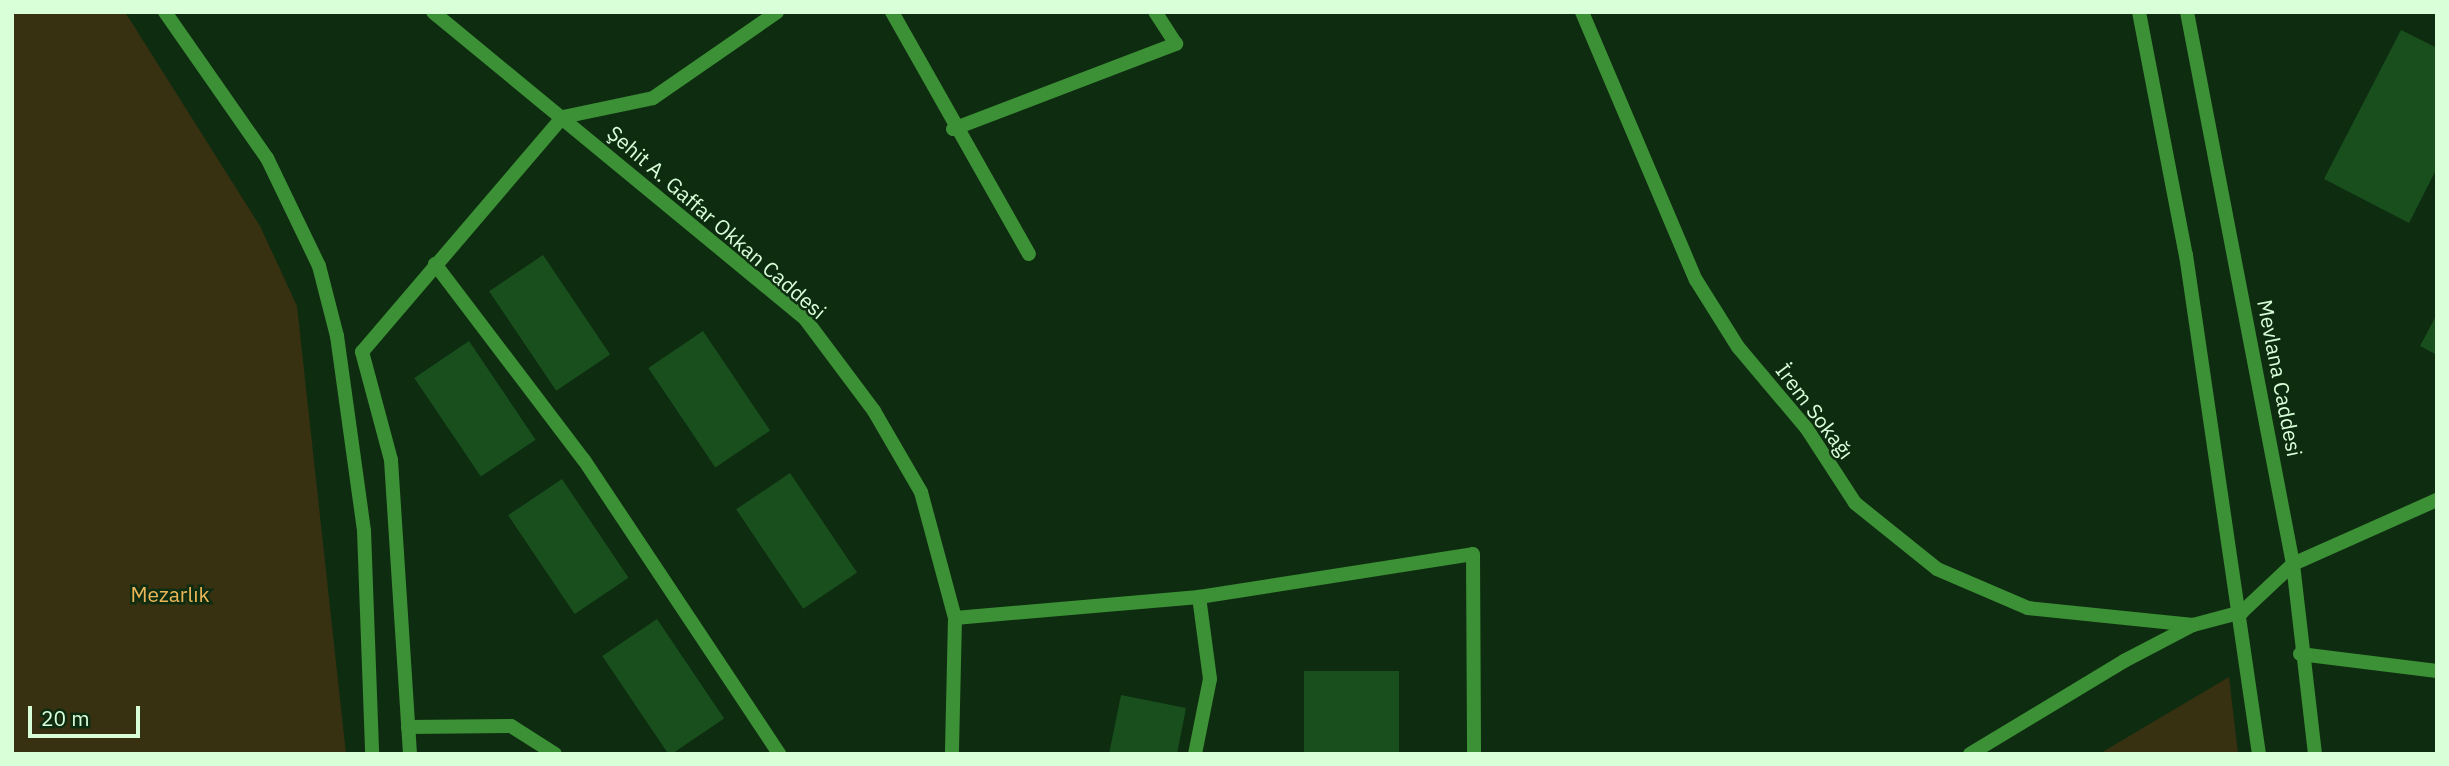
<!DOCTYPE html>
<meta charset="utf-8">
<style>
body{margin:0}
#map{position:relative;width:2449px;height:766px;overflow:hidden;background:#0e2c10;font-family:"IBM Plex Sans",sans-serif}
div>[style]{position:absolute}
.green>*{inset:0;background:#373111}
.building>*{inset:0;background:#184f1d;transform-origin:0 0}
.minor>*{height:14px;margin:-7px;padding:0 7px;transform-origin:7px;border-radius:7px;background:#3c9035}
span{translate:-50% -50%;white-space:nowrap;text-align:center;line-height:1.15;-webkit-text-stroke:5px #0e2c10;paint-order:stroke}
.street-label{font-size:21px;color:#d9ffd9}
.park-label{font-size:21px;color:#ecb658}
.frame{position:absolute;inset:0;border:14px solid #d9ffd9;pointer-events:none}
.scale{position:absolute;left:28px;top:706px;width:112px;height:32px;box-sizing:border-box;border:4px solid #d9ffd9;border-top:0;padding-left:9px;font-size:21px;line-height:24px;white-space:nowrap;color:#d9ffd9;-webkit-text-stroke:5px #0e2c10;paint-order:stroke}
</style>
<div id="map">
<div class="green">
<i style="clip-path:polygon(12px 12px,125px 12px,260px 226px,297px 306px,346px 754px,12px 754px)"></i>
<i style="clip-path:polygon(2229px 677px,2238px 754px,2099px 754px)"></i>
</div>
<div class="building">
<i style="clip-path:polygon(2401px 30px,2437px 48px,2437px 168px,2409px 223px,2324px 179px)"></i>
<i style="left:543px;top:255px;width:120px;height:65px;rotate:56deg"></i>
<i style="clip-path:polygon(2437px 314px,2437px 355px,2420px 346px)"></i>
<i style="left:703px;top:331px;width:120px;height:66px;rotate:56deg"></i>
<i style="left:469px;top:341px;width:119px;height:66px;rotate:56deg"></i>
<i style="left:790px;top:473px;width:120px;height:65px;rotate:56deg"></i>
<i style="left:562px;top:479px;width:119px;height:65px;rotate:56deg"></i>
<i style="left:657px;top:619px;width:120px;height:66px;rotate:56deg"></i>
<i style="left:1304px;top:671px;width:95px;height:83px"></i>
<i style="clip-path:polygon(1121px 695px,1186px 708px,1177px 754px,1109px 754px)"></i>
</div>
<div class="minor">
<i style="left:165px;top:12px;width:178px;rotate:55.1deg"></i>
<i style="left:267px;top:158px;width:120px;rotate:64.3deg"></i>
<i style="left:319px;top:266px;width:72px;rotate:75.6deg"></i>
<i style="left:337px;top:336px;width:197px;rotate:82.1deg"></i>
<i style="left:364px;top:531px;width:223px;rotate:87.9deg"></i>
<i style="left:433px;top:12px;width:484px;rotate:39.5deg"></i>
<i style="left:806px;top:320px;width:114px;rotate:53.2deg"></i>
<i style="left:874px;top:411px;width:94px;rotate:59.9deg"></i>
<i style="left:921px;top:492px;width:131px;rotate:74.9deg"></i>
<i style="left:955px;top:618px;width:136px;rotate:91.3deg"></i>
<i style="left:892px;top:12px;width:278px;rotate:60.5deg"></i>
<i style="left:1582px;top:12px;width:291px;rotate:67deg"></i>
<i style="left:1696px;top:280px;width:79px;rotate:57.9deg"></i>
<i style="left:1738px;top:347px;width:107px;rotate:49.9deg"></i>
<i style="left:1807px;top:429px;width:88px;rotate:57deg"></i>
<i style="left:1855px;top:503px;width:105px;rotate:38.8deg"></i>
<i style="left:1937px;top:569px;width:99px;rotate:23.2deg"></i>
<i style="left:2028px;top:608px;width:166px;rotate:5.9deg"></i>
<i style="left:2139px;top:12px;width:248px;rotate:79.1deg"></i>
<i style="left:2186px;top:255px;width:504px;rotate:81.68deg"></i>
<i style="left:2187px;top:12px;width:562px;rotate:79.13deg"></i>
<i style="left:2293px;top:564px;width:191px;rotate:83.4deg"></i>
<i style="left:953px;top:129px;width:239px;rotate:-20.9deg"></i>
<i style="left:1176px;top:44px;width:38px;rotate:-123deg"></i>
<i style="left:435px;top:264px;width:246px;rotate:52.8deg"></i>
<i style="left:584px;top:460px;width:353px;rotate:56.4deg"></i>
<i style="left:955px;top:618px;width:245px;rotate:-4.9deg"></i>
<i style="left:1199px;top:597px;width:277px;rotate:-8.9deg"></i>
<i style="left:1473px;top:554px;width:200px;rotate:89.7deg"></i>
<i style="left:2300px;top:654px;width:138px;rotate:7.1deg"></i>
<i style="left:408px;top:727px;width:103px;rotate:-0.6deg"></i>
<i style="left:511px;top:726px;width:52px;rotate:32.5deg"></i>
<i style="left:410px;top:754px;width:295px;rotate:-93.7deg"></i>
<i style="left:391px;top:460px;width:112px;rotate:-105deg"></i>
<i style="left:362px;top:352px;width:309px;rotate:-49.5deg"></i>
<i style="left:563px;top:117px;width:92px;rotate:-11.9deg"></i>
<i style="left:653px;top:98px;width:151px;rotate:-34.7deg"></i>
<i style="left:1195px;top:754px;width:76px;rotate:-78.7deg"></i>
<i style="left:1210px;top:679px;width:83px;rotate:-97.6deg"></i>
<i style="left:1970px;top:754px;width:180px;rotate:-31.1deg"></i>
<i style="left:2124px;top:661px;width:78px;rotate:-27.6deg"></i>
<i style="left:2193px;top:625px;width:51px;rotate:-14.9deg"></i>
<i style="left:2242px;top:612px;width:70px;rotate:-43.3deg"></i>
<i style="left:2293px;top:564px;width:158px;rotate:-24deg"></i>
</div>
<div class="street-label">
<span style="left:717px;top:222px;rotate:41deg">Şehit A. Gaffar Okkan Caddesi</span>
<span style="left:2280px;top:378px;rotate:79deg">Mevlana Caddesi</span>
<span style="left:1815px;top:411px;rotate:53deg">İrem Sokağı</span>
</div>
<div class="park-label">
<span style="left:170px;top:594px">Mezarlık</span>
</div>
<div class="frame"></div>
<div class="scale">20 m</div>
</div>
